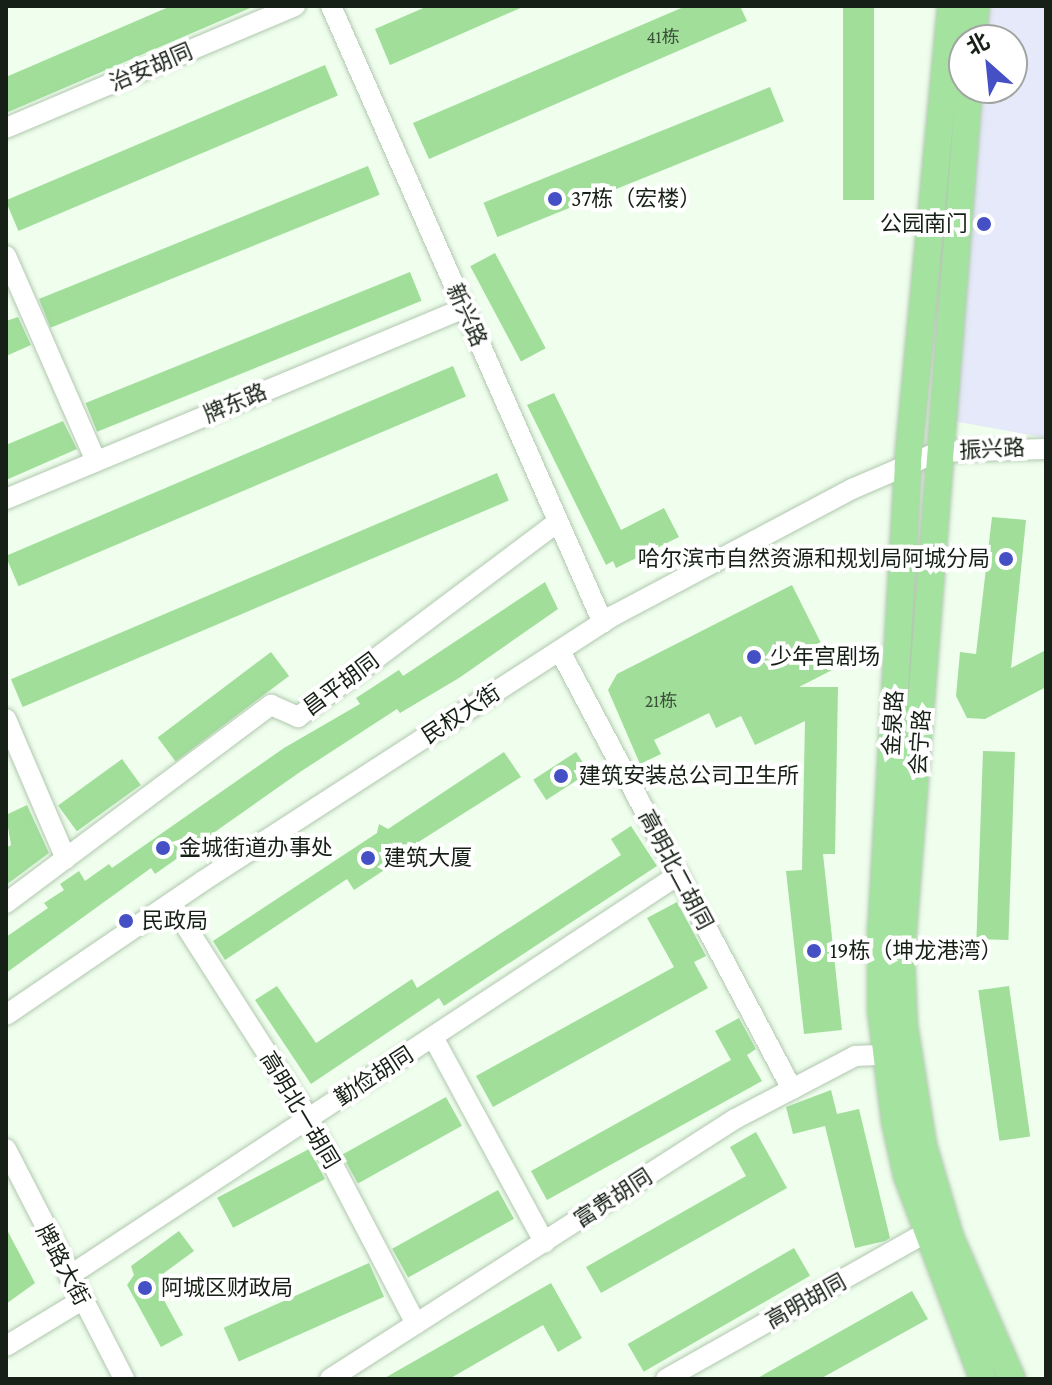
<!DOCTYPE html>
<meta charset="utf-8">
<style>
body{margin:0}
#map{position:relative;width:1052px;height:1385px;overflow:hidden;background:#effeed;font-family:"Crimson Pro","Noto Sans SC",serif}
div>[style]{position:absolute}
.green>*{inset:0;background:#e5e9f9}
.building>*{inset:0;background:#a0de9a;transform-origin:0 0}
.roads{filter:drop-shadow(0 0 2px #b0c8ae) drop-shadow(0 0 2px #b0c8ae)}
.minor>*{height:20px;margin:-10px;padding:0 10px;transform-origin:10px;border-radius:10px;background:#fff}
.major>*{height:26px;margin:-13px;padding:0 13px;transform-origin:13px;border-radius:13px;background:#a4e2a0}
.dots>*{width:22px;height:22px;translate:-50% -50%;box-sizing:border-box;border:4px solid #fff;border-radius:50%}
span{translate:-50% -50%;white-space:nowrap;text-align:center;line-height:1.15;-webkit-text-stroke:8px #fff;paint-order:stroke}
.number-label{font-size:18px;color:#395037}
.number-label span{-webkit-text-stroke-width:0}
.street-label{font-size:22px;color:#172016}
.poi-label{font-size:22px;color:#172016}
.left{translate:0 -50%;text-align:left}
.right{translate:-100% -50%;text-align:right}
.frame{position:absolute;inset:0;border:8px solid #172016;pointer-events:none}
.north{position:absolute;left:948px;top:24px;width:80px;height:80px;box-sizing:border-box;background:#fff;border:2px solid #a2a6a2;border-radius:50%;rotate:333deg;font-size:22px;font-weight:700;line-height:32px;text-align:center;color:#172016}
.north::after{content:'';display:block;margin:auto;width:28px;height:36px;background:#4650c5;clip-path:polygon(50% 0,100% 100%,50% 72%,0 100%)}
</style>
<div id="map">
<div class="green">
<i style="clip-path:polygon(989px 6px,1046px 6px,1046px 438px,948px 420px,981px 88px,1012px 88px,1012px 40px,985px 40px)"></i>
</div>
<div class="building">
<i style="clip-path:polygon(171px 6px,255px 6px,6px 113px,6px 77px)"></i>
<i style="clip-path:polygon(428px 6px,525px 6px,390px 65px,375px 29px)"></i>
<i style="clip-path:polygon(686px 6px,740px 6px,747px 21px,429px 159px,413px 123px)"></i>
<i style="left:843px;top:6px;width:31px;height:194px"></i>
<i style="left:325px;top:65px;width:33px;height:347px;rotate:67deg"></i>
<i style="left:770px;top:87px;width:37px;height:309px;rotate:68deg"></i>
<i style="left:368px;top:166px;width:31px;height:355px;rotate:68deg"></i>
<i style="left:495px;top:253px;width:108px;height:28px;rotate:62deg"></i>
<i style="left:410px;top:272px;width:31px;height:350px;rotate:68deg"></i>
<i style="clip-path:polygon(18px 317px,31px 345px,6px 356px,6px 321px)"></i>
<i style="left:453px;top:366px;width:33px;height:486px;rotate:67deg"></i>
<i style="clip-path:polygon(554px 393px,621px 530px,664px 508px,679px 537px,616px 568px,613px 561px,606px 565px,527px 405px)"></i>
<i style="clip-path:polygon(63px 421px,77px 449px,6px 480px,6px 445px)"></i>
<i style="left:497px;top:473px;width:30px;height:528px;rotate:67deg"></i>
<i style="clip-path:polygon(992px 517px,1026px 520px,1011px 668px,1046px 650px,1046px 687px,985px 719px,967px 718px,956px 696px,960px 652px,976px 654px)"></i>
<i style="clip-path:polygon(545px 582px,558px 609px,459px 678px,400px 713px,397px 709px,300px 772px,155px 874px,151px 868px,6px 973px,6px 937px,48px 908px,44px 903px,64px 890px,60px 884px,79px 871px,85px 881px,109px 864px,112px 868px,284px 748px,360px 704px,356px 698px,399px 670px,403px 676px)"></i>
<i style="clip-path:polygon(792px 585px,834px 669px,799px 687px,838px 687px,835px 854px,823px 854px,842px 1030px,804px 1034px,786px 871px,802px 870px,805px 721px,755px 745px,741px 716px,716px 728px,709px 713px,654px 740px,661px 754px,640px 764px,608px 690px,617px 674px)"></i>
<i style="left:271px;top:652px;width:30px;height:142px;rotate:53deg"></i>
<i style="left:983px;top:751px;width:32px;height:188px;rotate:2deg"></i>
<i style="clip-path:polygon(504px 752px,521px 777px,401px 853px,404px 857px,354px 890px,347px 879px,225px 960px,213px 941px,377px 833px,379px 824px,388px 829px)"></i>
<i style="left:576px;top:752px;width:24px;height:51px;rotate:57deg"></i>
<i style="left:122px;top:759px;width:32px;height:79px;rotate:54deg"></i>
<i style="clip-path:polygon(27px 805px,49px 853px,6px 885px,6px 848px,11px 845px,6px 815px)"></i>
<i style="clip-path:polygon(631px 826px,657px 866px,444px 1006px,439px 998px,311px 1084px,255px 1000px,277px 986px,316px 1043px,412px 979px,417px 988px,621px 855px,611px 839px)"></i>
<i style="clip-path:polygon(677px 902px,706px 956px,694px 962px,708px 988px,493px 1107px,476px 1076px,674px 967px,647px 918px)"></i>
<i style="left:1009px;top:986px;width:152px;height:31px;rotate:82deg"></i>
<i style="clip-path:polygon(739px 1018px,756px 1049px,747px 1055px,762px 1081px,547px 1200px,531px 1171px,731px 1060px,715px 1031px)"></i>
<i style="clip-path:polygon(831px 1090px,837px 1114px,859px 1109px,890px 1238px,885px 1241px,855px 1248px,825px 1126px,793px 1134px,786px 1107px)"></i>
<i style="left:446px;top:1097px;width:33px;height:119px;rotate:61deg"></i>
<i style="clip-path:polygon(756px 1132px,787px 1188px,601px 1293px,586px 1267px,746px 1176px,730px 1147px)"></i>
<i style="left:309px;top:1149px;width:34px;height:104px;rotate:62deg"></i>
<i style="left:498px;top:1190px;width:33px;height:121px;rotate:61deg"></i>
<i style="clip-path:polygon(6px 1228px,35px 1283px,6px 1304px)"></i>
<i style="clip-path:polygon(179px 1231px,194px 1251px,164px 1273px,159px 1291px,183px 1335px,161px 1347px,127px 1285px,134px 1275px,131px 1266px)"></i>
<i style="left:794px;top:1248px;width:32px;height:192px;rotate:60deg"></i>
<i style="left:369px;top:1263px;width:37px;height:159px;rotate:66deg"></i>
<i style="clip-path:polygon(551px 1283px,582px 1338px,558px 1352px,543px 1325px,449px 1379px,383px 1379px)"></i>
<i style="clip-path:polygon(912px 1291px,928px 1319px,820px 1379px,756px 1379px)"></i>
</div>
<div class="roads">
<div class="minor">
<i style="left:331px;top:6px;width:674px;rotate:66.21deg"></i>
<i style="left:6px;top:128px;width:314px;rotate:-22.9deg"></i>
<i style="left:6px;top:256px;width:224px;rotate:66.3deg"></i>
<i style="left:6px;top:499px;width:496px;rotate:-22.6deg"></i>
<i style="left:560px;top:651px;width:496px;rotate:62.1deg"></i>
<i style="left:6px;top:719px;width:152px;rotate:66.8deg"></i>
<i style="left:6px;top:903px;width:331px;rotate:-36.8deg"></i>
<i style="left:271px;top:705px;width:30px;rotate:24deg"></i>
<i style="left:298px;top:717px;width:325px;rotate:-36.9deg"></i>
<i style="left:171px;top:903px;width:256px;rotate:57.4deg"></i>
<i style="left:309px;top:1119px;width:231px;rotate:62.4deg"></i>
<i style="left:6px;top:1015px;width:238px;rotate:-34.2deg"></i>
<i style="left:203px;top:881px;width:488px;rotate:-32.9deg"></i>
<i style="left:613px;top:616px;width:271px;rotate:-28deg"></i>
<i style="left:852px;top:489px;width:94px;rotate:-23.3deg"></i>
<i style="left:938px;top:452px;width:108px;rotate:-1.6deg"></i>
<i style="left:433px;top:1037px;width:234px;rotate:61.5deg"></i>
<i style="left:6px;top:1149px;width:259px;rotate:62.8deg"></i>
<i style="left:69px;top:1276px;width:729px;rotate:-33.36deg"></i>
<i style="left:6px;top:1346px;width:89px;rotate:-31.2deg"></i>
<i style="left:330px;top:1379px;width:481px;rotate:-32.7deg"></i>
<i style="left:735px;top:1119px;width:136px;rotate:-27.7deg"></i>
<i style="left:855px;top:1056px;width:44px;rotate:-2.6deg"></i>
<i style="left:666px;top:1379px;width:312px;rotate:-29.4deg"></i>
</div>
<div class="major">
<i style="left:951px;top:6px;width:461px;rotate:95.4deg"></i>
<i style="left:908px;top:465px;width:463px;rotate:93.3deg"></i>
<i style="left:881px;top:927px;width:84px;rotate:90deg"></i>
<i style="left:881px;top:1011px;width:112px;rotate:82.8deg"></i>
<i style="left:895px;top:1122px;width:55px;rotate:77.5deg"></i>
<i style="left:907px;top:1176px;width:217px;rotate:69.5deg"></i>
<i style="left:973px;top:40px;width:34px;rotate:-85deg"></i>
<i style="left:969px;top:88px;width:872px;rotate:94.47deg"></i>
<i style="left:901px;top:957px;width:68px;rotate:87.5deg"></i>
<i style="left:904px;top:1025px;width:121px;rotate:81deg"></i>
<i style="left:923px;top:1145px;width:96px;rotate:73.6deg"></i>
<i style="left:950px;top:1237px;width:155px;rotate:66.4deg"></i>
</div>
</div>
<div class="dots">
<i style="left:555px;top:199px;background:#4650c5"></i>
<i style="left:984px;top:224px;background:#4650c5"></i>
<i style="left:1006px;top:559px;background:#4650c5"></i>
<i style="left:754px;top:657px;background:#4650c5"></i>
<i style="left:561px;top:776px;background:#4650c5"></i>
<i style="left:163px;top:848px;background:#4650c5"></i>
<i style="left:368px;top:858px;background:#4650c5"></i>
<i style="left:126px;top:921px;background:#4650c5"></i>
<i style="left:814px;top:951px;background:#4650c5"></i>
<i style="left:145px;top:1288px;background:#4650c5"></i>
</div>
<div class="number-label">
<span style="left:663px;top:37px">41栋</span>
<span style="left:661px;top:701px">21栋</span>
</div>
<div class="street-label">
<span style="left:151px;top:67px;rotate:-23deg">治安胡同</span>
<span style="left:467px;top:315px;rotate:66deg">新兴路</span>
<span style="left:235px;top:403px;rotate:-23deg">牌东路</span>
<span style="left:992px;top:449px;rotate:-3deg">振兴路</span>
<span style="left:341px;top:684px;rotate:-37deg">昌平胡同</span>
<span style="left:461px;top:714px;rotate:-33deg">民权大街</span>
<span style="left:893px;top:723px;rotate:-87deg">金泉路</span>
<span style="left:920px;top:742px;rotate:-86deg">会宁路</span>
<span style="left:676px;top:870px;rotate:62deg">高明北二胡同</span>
<span style="left:374px;top:1076px;rotate:-33deg">勤俭胡同</span>
<span style="left:300px;top:1110px;rotate:59deg">高明北一胡同</span>
<span style="left:613px;top:1198px;rotate:-33deg">富贵胡同</span>
<span style="left:63px;top:1265px;rotate:62deg">牌路大街</span>
<span style="left:806px;top:1301px;rotate:-29deg">高明胡同</span>
</div>
<div class="poi-label">
<span class="left" style="left:571px;top:199px">37栋（宏楼）</span>
<span class="right" style="left:968px;top:224px">公园南门</span>
<span class="right" style="left:990px;top:559px">哈尔滨市自然资源和规划局阿城分局</span>
<span class="left" style="left:770px;top:657px">少年宫剧场</span>
<span class="left" style="left:579px;top:776px">建筑安装总公司卫生所</span>
<span class="left" style="left:179px;top:848px">金城街道办事处</span>
<span class="left" style="left:384px;top:858px">建筑大厦</span>
<span class="left" style="left:142px;top:921px">民政局</span>
<span class="left" style="left:830px;top:951px">19栋（坤龙港湾）</span>
<span class="left" style="left:161px;top:1288px">阿城区财政局</span>
</div>
<div class="frame"></div>
<div class="north">北</div>
</div>
